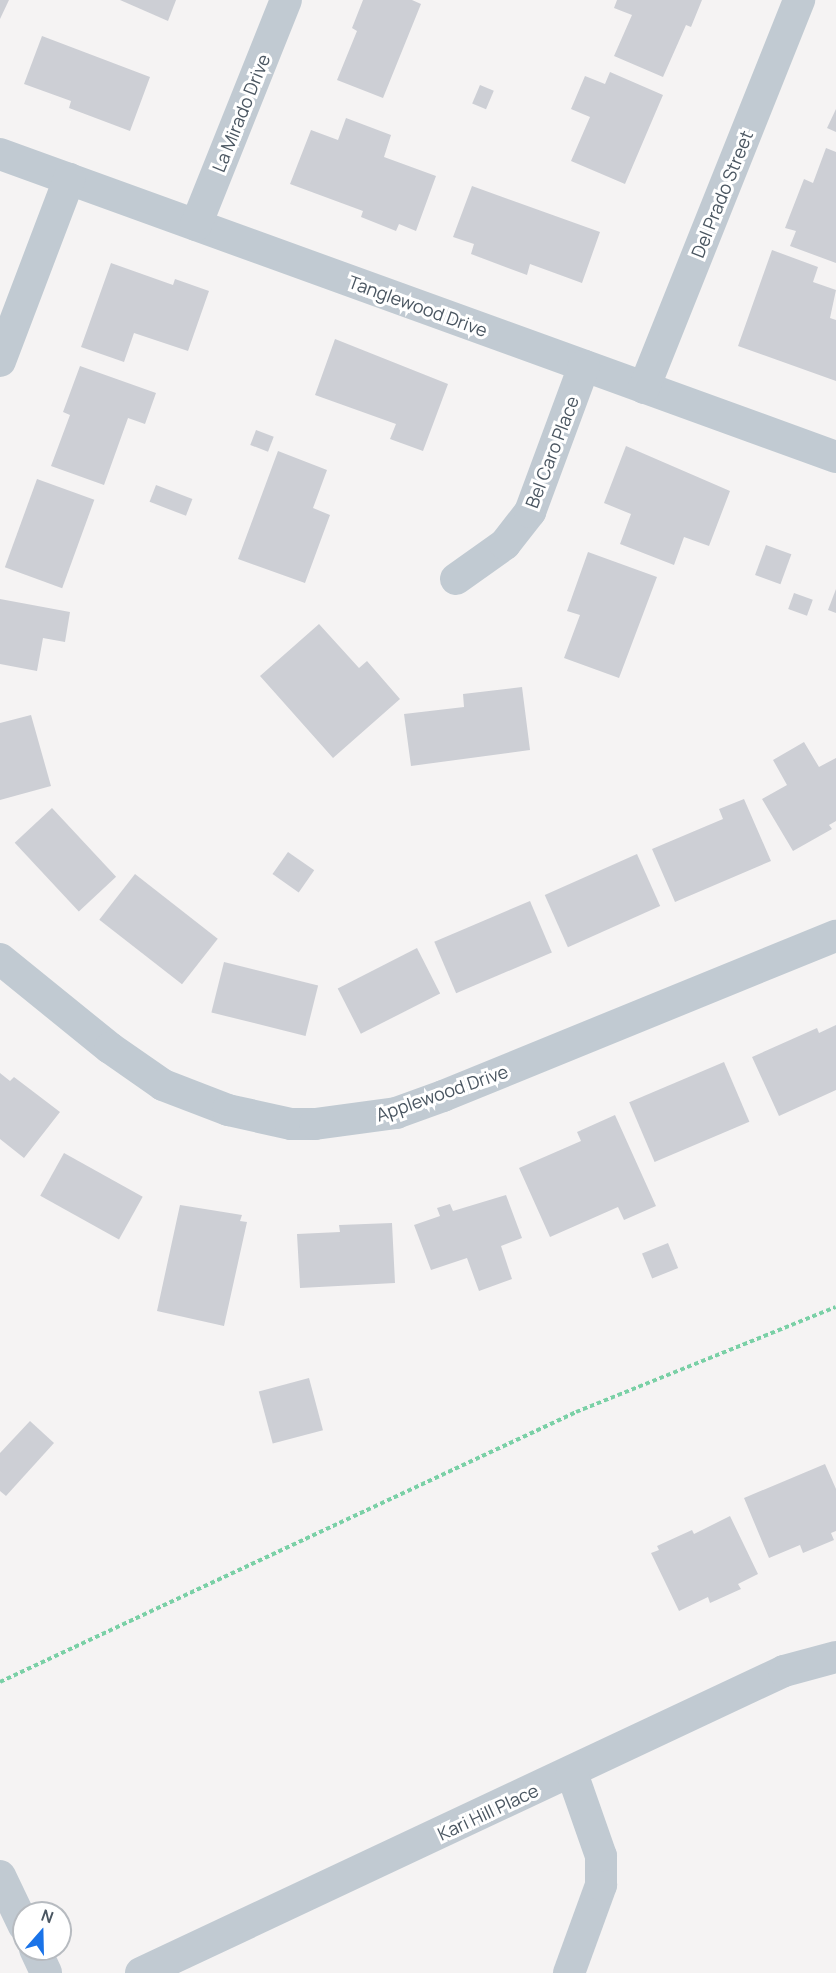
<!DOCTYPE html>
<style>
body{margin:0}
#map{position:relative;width:836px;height:1973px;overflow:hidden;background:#f5f3f3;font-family:Manrope,sans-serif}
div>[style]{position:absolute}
.building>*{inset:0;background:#cdcfd5;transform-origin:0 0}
.path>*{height:4px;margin-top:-2px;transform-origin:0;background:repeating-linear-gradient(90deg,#7ad0a6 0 4.5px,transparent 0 7.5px)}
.minor>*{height:32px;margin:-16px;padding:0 16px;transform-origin:16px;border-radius:16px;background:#c1cad2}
span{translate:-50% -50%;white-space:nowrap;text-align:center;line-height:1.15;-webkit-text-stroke:6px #fff;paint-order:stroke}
.street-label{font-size:18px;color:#4a5661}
.north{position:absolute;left:12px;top:1901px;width:60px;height:60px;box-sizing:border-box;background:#fff;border:2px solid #b7bbc0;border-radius:50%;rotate:20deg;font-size:16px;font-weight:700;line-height:24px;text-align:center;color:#4a5661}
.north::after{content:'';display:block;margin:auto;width:21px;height:27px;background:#1a73e8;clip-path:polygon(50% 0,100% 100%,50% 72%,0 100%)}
</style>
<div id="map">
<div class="building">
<i style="clip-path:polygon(0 0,9px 0,0 19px)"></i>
<i style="clip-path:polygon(120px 0,176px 0,168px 21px)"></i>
<i style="clip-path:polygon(363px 0,412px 0,421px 4px,383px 98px,337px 80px,357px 31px,352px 28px)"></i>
<i style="clip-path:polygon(617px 0,702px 0,691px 27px,686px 25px,663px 77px,614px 56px,632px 15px,614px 8px)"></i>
<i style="clip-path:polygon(42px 36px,150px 77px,130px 131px,69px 108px,71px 101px,24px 84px)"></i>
<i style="clip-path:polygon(610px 72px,663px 95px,625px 184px,571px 161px,590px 117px,571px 109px,585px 76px,605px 84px)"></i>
<i style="left:480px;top:85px;width:15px;height:20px;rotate:23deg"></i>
<i style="clip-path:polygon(836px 109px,836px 132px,827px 128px)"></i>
<i style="clip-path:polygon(346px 118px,391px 135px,384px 157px,436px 176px,416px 231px,399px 224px,396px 231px,361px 217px,363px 211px,290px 184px,311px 130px,338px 140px)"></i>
<i style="clip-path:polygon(826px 148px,836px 152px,836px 263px,790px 246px,796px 231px,785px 228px,804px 179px,813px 183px)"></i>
<i style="clip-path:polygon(472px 186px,600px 232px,582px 283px,530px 264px,527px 275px,471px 254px,474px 244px,453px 237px)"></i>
<i style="clip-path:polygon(772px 250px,818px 267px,813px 282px,836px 290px,830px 318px,836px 320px,836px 381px,738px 346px)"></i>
<i style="clip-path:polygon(111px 263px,173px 285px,175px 279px,209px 291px,188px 351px,134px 333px,124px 362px,81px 347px)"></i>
<i style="clip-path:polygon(335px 339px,448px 384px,423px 451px,390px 439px,396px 424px,315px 395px)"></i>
<i style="clip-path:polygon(80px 366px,156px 393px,145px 424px,128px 418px,104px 485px,51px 466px,70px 415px,63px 412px)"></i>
<i style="left:256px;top:430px;width:19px;height:16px;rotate:21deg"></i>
<i style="clip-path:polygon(626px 446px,730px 491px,709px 546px,684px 537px,674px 565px,620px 544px,631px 514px,604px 503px)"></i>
<i style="clip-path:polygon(278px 451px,327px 470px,313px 508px,330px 515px,305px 583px,238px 559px)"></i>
<i style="left:37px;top:479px;width:61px;height:94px;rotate:20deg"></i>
<i style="left:156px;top:485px;width:39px;height:18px;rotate:21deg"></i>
<i style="left:766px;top:545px;width:27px;height:32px;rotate:20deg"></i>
<i style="clip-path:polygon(588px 552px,657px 577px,619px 678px,564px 658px,580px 615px,567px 611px)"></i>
<i style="clip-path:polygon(836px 589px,836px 613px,828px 610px)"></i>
<i style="left:794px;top:593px;width:20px;height:17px;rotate:20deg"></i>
<i style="clip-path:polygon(0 599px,70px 612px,65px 642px,43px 638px,37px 671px,0 664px)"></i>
<i style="clip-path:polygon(319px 624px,359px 668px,367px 661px,400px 699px,333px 758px,260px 676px)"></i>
<i style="clip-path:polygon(522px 687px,530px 750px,411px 766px,404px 714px,464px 707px,463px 694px)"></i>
<i style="clip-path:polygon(31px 715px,51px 786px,0 800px,0 723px)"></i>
<i style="clip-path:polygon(804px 742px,819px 767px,836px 758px,836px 821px,829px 825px,832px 829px,793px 851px,762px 799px,787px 785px,773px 760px)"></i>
<i style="clip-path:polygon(744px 799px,771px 861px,675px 902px,652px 849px,723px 819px,719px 809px)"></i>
<i style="left:52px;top:808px;width:94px;height:51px;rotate:47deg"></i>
<i style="left:288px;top:852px;width:32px;height:27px;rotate:35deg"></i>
<i style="left:637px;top:854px;width:57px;height:101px;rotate:66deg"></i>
<i style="left:135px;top:874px;width:105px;height:58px;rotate:38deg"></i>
<i style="left:530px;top:901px;width:56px;height:104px;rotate:67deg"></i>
<i style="left:417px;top:948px;width:51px;height:89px;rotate:63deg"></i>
<i style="left:224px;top:962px;width:97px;height:52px;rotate:14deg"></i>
<i style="clip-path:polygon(836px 1025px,836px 1090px,779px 1116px,752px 1057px,817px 1028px,819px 1033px)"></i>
<i style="left:724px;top:1062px;width:65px;height:103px;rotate:67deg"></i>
<i style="clip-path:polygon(0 1073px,10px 1081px,14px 1077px,60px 1112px,24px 1158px,0 1139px)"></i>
<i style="clip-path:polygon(615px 1115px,656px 1206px,624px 1220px,618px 1207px,550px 1237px,519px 1168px,581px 1141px,577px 1132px)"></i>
<i style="left:64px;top:1153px;width:90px;height:49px;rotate:29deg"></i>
<i style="clip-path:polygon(506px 1195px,522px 1238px,501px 1246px,512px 1279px,479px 1291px,467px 1258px,431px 1270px,414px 1225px,440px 1216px,437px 1208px,450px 1204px,453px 1211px)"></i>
<i style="clip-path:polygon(180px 1205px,242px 1215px,240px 1221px,247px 1222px,224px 1326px,157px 1311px)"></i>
<i style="clip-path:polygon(392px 1223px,395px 1283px,300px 1288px,297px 1234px,340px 1232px,339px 1225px)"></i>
<i style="left:668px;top:1243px;width:27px;height:28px;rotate:68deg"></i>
<i style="left:309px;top:1378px;width:54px;height:52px;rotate:75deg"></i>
<i style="clip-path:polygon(30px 1421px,54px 1443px,6px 1496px,0 1491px,0 1453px)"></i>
<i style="clip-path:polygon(825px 1464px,836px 1489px,836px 1531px,831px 1533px,834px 1540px,803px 1553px,800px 1545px,769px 1558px,744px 1498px)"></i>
<i style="clip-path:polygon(730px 1516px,758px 1574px,738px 1584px,741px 1589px,710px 1603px,708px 1597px,679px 1611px,651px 1553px,659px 1550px,657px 1546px,692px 1530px,694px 1534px)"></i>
</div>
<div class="path">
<i style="left:0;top:1682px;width:636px;rotate:-25.11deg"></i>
<i style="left:576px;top:1412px;width:280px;rotate:-22deg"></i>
</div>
<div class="minor">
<i style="left:0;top:154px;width:889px;rotate:19.92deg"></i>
<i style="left:196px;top:225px;width:242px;rotate:-68.2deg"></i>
<i style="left:0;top:361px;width:195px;rotate:-69.2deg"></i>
<i style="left:644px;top:388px;width:418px;rotate:-68.2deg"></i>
<i style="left:456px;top:579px;width:60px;rotate:-35.5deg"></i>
<i style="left:505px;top:544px;width:41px;rotate:-52deg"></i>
<i style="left:530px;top:512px;width:156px;rotate:-69.7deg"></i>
<i style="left:0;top:959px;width:141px;rotate:39deg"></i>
<i style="left:110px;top:1048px;width:65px;rotate:34.9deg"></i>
<i style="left:163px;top:1085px;width:70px;rotate:21deg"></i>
<i style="left:228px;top:1110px;width:65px;rotate:12.5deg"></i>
<i style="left:291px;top:1124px;width:24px"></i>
<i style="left:315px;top:1124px;width:82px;rotate:-7.7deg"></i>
<i style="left:396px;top:1113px;width:50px;rotate:-19.9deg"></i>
<i style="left:443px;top:1096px;width:424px;rotate:-22.2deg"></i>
<i style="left:0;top:1876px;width:55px;rotate:64.4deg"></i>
<i style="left:35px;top:1949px;width:26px;rotate:65deg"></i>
<i style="left:141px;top:1973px;width:710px;rotate:-25.16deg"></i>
<i style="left:784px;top:1671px;width:54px;rotate:-15.1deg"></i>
<i style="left:569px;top:1973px;width:94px;rotate:-70deg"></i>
<i style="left:601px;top:1885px;width:29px;rotate:-90deg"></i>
<i style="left:601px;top:1856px;width:88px;rotate:-109.3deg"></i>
</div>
<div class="street-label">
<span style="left:241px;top:113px;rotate:-68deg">La Mirado Drive</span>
<span style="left:722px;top:194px;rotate:-68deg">Del Prado Street</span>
<span style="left:418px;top:306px;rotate:20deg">Tanglewood Drive</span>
<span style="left:552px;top:452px;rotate:-69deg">Bel Caro Place</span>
<span style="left:442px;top:1093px;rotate:-19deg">Applewood Drive</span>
<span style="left:488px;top:1812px;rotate:-25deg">Kari Hill Place</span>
</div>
<div class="north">N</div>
</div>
